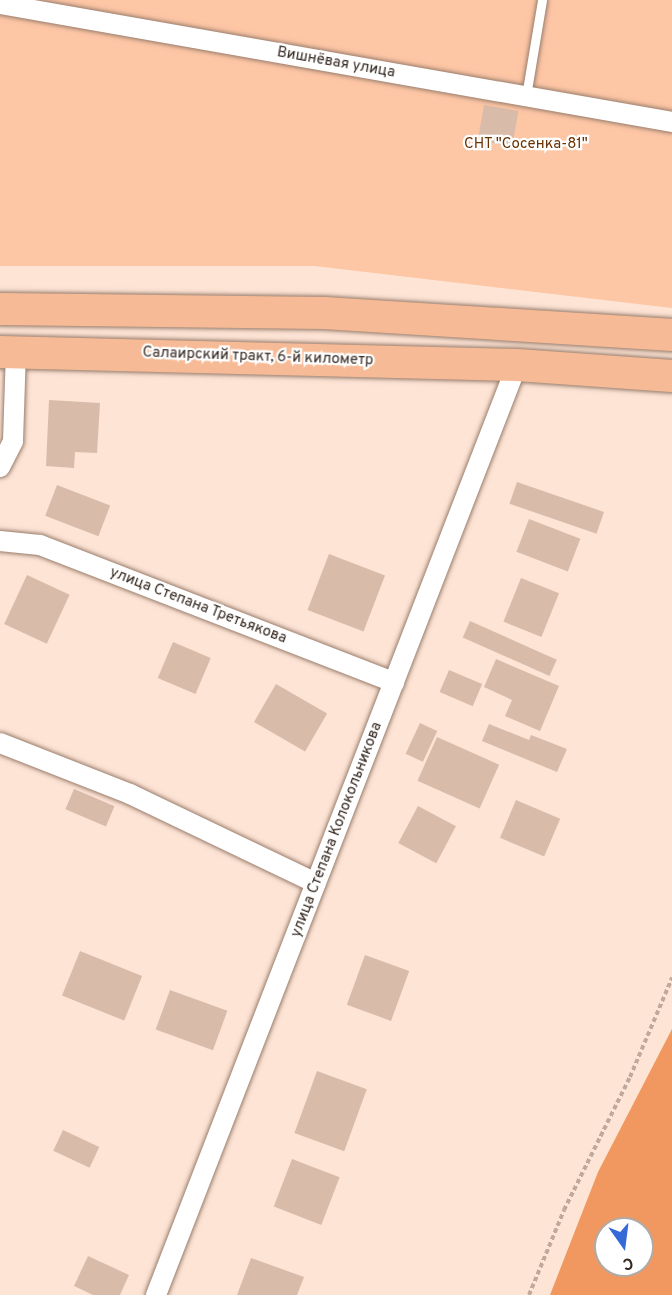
<!DOCTYPE html>
<meta charset="utf-8">
<style>
body{margin:0}
#map{position:relative;width:672px;height:1295px;overflow:hidden;background:#fde4d5;font-family:Overpass,sans-serif}
div>[style]{position:absolute}
.green>*{inset:0;background:#fdc6a5}
.forest>*{inset:0;background:#f0985f}
.building>*{inset:0;background:#d9bba9;transform-origin:0 0}
.path>*{height:4px;margin-top:-2px;transform-origin:0;background:repeating-linear-gradient(90deg,#bea99c 0 4.5px,transparent 0 7.5px)}
.roads{filter:drop-shadow(0 0 2px #997d6c) drop-shadow(0 0 2px #997d6c)}
.service>*{height:9px;margin:-4.5px;padding:0 4.5px;transform-origin:4.5px;border-radius:4.5px;background:#fff}
.minor>*{height:20px;margin:-10px;padding:0 10px;transform-origin:10px;border-radius:10px;background:#fff}
.trunk>*{height:32px;margin:-16px;padding:0 16px;transform-origin:16px;border-radius:16px;background:#f6bb96}
span{translate:-50% -50%;white-space:nowrap;text-align:center;line-height:1.15;-webkit-text-stroke:4.5px #fff;paint-order:stroke}
.street-label{font-size:15px;color:#362a23}
.park-label{font-size:15px;color:#6a3304}
.north{position:absolute;left:594px;top:1217px;width:60px;height:60px;box-sizing:border-box;background:#fff;border:2px solid #afaaa7;border-radius:50%;rotate:166deg;font-size:16px;font-weight:700;line-height:24px;text-align:center;color:#362a23}
.north::after{content:'';display:block;margin:auto;width:21px;height:27px;background:#3469d8;clip-path:polygon(50% 0,100% 100%,50% 72%,0 100%)}
</style>
<div id="map">
<div class="green">
<i style="clip-path:polygon(0 0,672px 0,672px 308px,315px 266px,0 266px)"></i>
</div>
<div class="forest">
<i style="clip-path:polygon(evenodd,672px 1029px,672px 1295px,550px 1295px,598px 1172px,672px 1029px,606px 1229px,642px 1229px,642px 1265px,606px 1265px,606px 1229px)"></i>
</div>
<div class="building">
<i style="left:484px;top:105px;width:35px;height:36px;rotate:10deg"></i>
<i style="clip-path:polygon(49px 400px,100px 403px,97px 453px,75px 452px,74px 468px,46px 466px)"></i>
<i style="left:517px;top:482px;width:92px;height:23px;rotate:19deg"></i>
<i style="left:57px;top:485px;width:57px;height:33px;rotate:21deg"></i>
<i style="left:529px;top:519px;width:55px;height:35px;rotate:21deg"></i>
<i style="left:329px;top:554px;width:60px;height:60px;rotate:21deg"></i>
<i style="left:27px;top:575px;width:47px;height:54px;rotate:25deg"></i>
<i style="left:521px;top:578px;width:41px;height:47px;rotate:22deg"></i>
<i style="left:470px;top:621px;width:95px;height:18px;rotate:24deg"></i>
<i style="left:173px;top:642px;width:41px;height:39px;rotate:23deg"></i>
<i style="clip-path:polygon(496px 659px,559px 686px,540px 731px,505px 716px,512px 700px,484px 687px)"></i>
<i style="left:449px;top:670px;width:36px;height:24px;rotate:23deg"></i>
<i style="left:276px;top:684px;width:59px;height:44px;rotate:30deg"></i>
<i style="left:420px;top:723px;width:19px;height:34px;rotate:25deg"></i>
<i style="clip-path:polygon(489px 724px,529px 740px,531px 735px,567px 749px,557px 772px,482px 741px)"></i>
<i style="left:437px;top:737px;width:68px;height:48px;rotate:24deg"></i>
<i style="left:74px;top:789px;width:44px;height:22px;rotate:23deg"></i>
<i style="left:516px;top:800px;width:48px;height:41px;rotate:23deg"></i>
<i style="left:418px;top:806px;width:43px;height:42px;rotate:28deg"></i>
<i style="left:80px;top:951px;width:67px;height:48px;rotate:22deg"></i>
<i style="left:365px;top:955px;width:47px;height:53px;rotate:20deg"></i>
<i style="left:170px;top:990px;width:61px;height:42px;rotate:20deg"></i>
<i style="left:317px;top:1071px;width:53px;height:66px;rotate:20deg"></i>
<i style="left:63px;top:1130px;width:40px;height:23px;rotate:25deg"></i>
<i style="left:292px;top:1159px;width:51px;height:51px;rotate:21deg"></i>
<i style="clip-path:polygon(88px 1256px,129px 1275px,120px 1295px,93px 1295px,74px 1286px)"></i>
<i style="clip-path:polygon(251px 1258px,304px 1277px,297px 1295px,237px 1295px)"></i>
</div>
<div class="path">
<i style="left:529px;top:1295px;width:92px;rotate:-67.6deg"></i>
<i style="left:564px;top:1210px;width:148px;rotate:-63.6deg"></i>
<i style="left:630px;top:1077px;width:108px;rotate:-67deg"></i>
</div>
<div class="roads">
<div class="service">
<i style="left:526px;top:96px;width:97px;rotate:-80.5deg"></i>
</div>
<div class="minor">
<i style="left:0;top:4px;width:682px;rotate:9.96deg"></i>
<i style="left:0;top:467px;width:29px;rotate:-63deg"></i>
<i style="left:13px;top:441px;width:89px;rotate:-88.1deg"></i>
<i style="left:0;top:541px;width:40px;rotate:5.7deg"></i>
<i style="left:40px;top:545px;width:380px;rotate:21.2deg"></i>
<i style="left:0;top:743px;width:140px;rotate:21.4deg"></i>
<i style="left:130px;top:794px;width:206px;rotate:25.6deg"></i>
<i style="left:156px;top:1295px;width:998px;rotate:-68.79deg"></i>
</div>
<div class="trunk">
<i style="left:0;top:309px;width:324px;rotate:0.7deg"></i>
<i style="left:324px;top:313px;width:349px;rotate:3.6deg"></i>
<i style="left:0;top:352px;width:517px;rotate:1.44deg"></i>
<i style="left:517px;top:365px;width:155px;rotate:4.1deg"></i>
</div>
</div>
<div class="street-label">
<span style="left:336px;top:63px;rotate:10deg">Вишнёвая улица</span>
<span style="left:258px;top:357px;rotate:2deg">Салаирский тракт, 6-й километр</span>
<span style="left:198px;top:606px;rotate:21deg">улица Степана Третьякова</span>
<span style="left:337px;top:830px;rotate:-69deg">улица Степана Колокольникова</span>
</div>
<div class="park-label">
<span style="left:526px;top:145px">СНТ "Сосенка-81"</span>
</div>
<div class="north">С</div>
</div>
